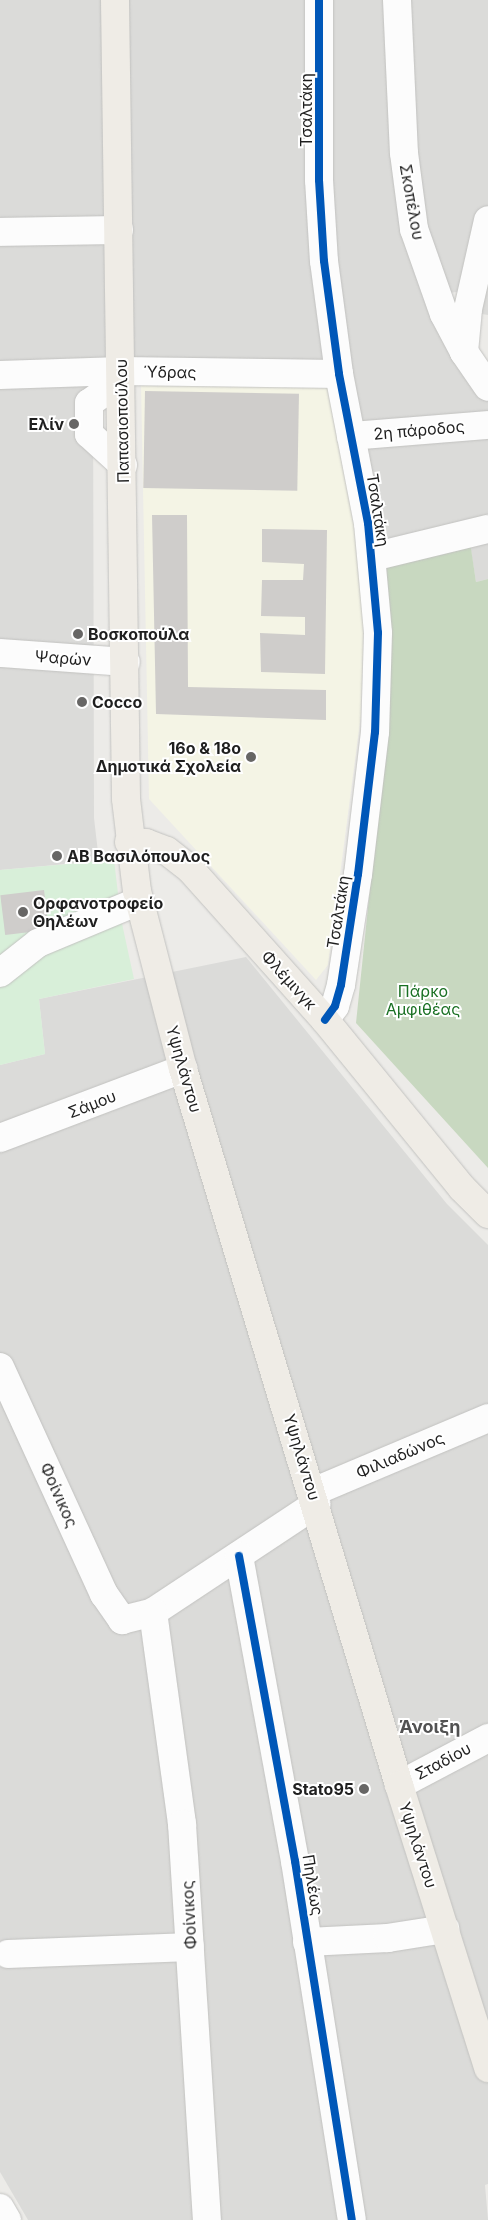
<!DOCTYPE html>
<meta charset="utf-8">
<style>
body{margin:0}
#map{position:relative;width:488px;height:2220px;overflow:hidden;background:#ecebe8;font-family:Inter,sans-serif}
div>[style]{position:absolute}
.residential>*{inset:0;background:#dbdbd9}
.education>*{inset:0;background:#f4f4e5}
.forest>*{inset:0;background:#c8d8c0}
.park>*{inset:0;background:#d8efd9}
.building>*{inset:0;background:#cfcdcb;transform-origin:0 0}
.roads{filter:drop-shadow(0 0 1px #c2c2c0) drop-shadow(0 0 1px #c2c2c0)}
.minor>*{height:28px;margin:-14px;padding:0 14px;transform-origin:14px;border-radius:14px;background:#fcfcfc}
.major>*{height:28px;margin:-14px;padding:0 14px;transform-origin:14px;border-radius:14px;background:#efece6}
.cycleway>*{height:8px;margin:-4px;padding:0 4px;transform-origin:4px;border-radius:4px;background:#0057b8}
.dots>*{width:14px;height:14px;translate:-50% -50%;box-sizing:border-box;border:2px solid #fff;border-radius:50%}
span{translate:-50% -50%;white-space:nowrap;text-align:center;line-height:1.15;-webkit-text-stroke:4px #fff;paint-order:stroke}
.street-label{font-size:16px;color:#1f1f1f}
.poi-label{font-size:16px;color:#1f1f1f;font-weight:700}
.right{translate:-100% -50%;text-align:right}
.left{translate:0 -50%;text-align:left}
.park-label{font-size:16px;color:#197023}
.neighbourhood-label{font-size:18px;color:#525252;font-weight:700}
</style>
<div id="map">
<div class="residential">
<i style="clip-path:polygon(0 0,488px 0,488px 315px,477px 313px,481px 289px,424px 296px,488px 399px,488px 417px,359px 427px,93px 362px,94px 818px,99px 861px,0 870px)"></i>
<i style="clip-path:polygon(488px 431px,488px 579px,476px 582px,467px 527px,385px 547px,361px 443px)"></i>
<i style="clip-path:polygon(246px 957px,447px 1204px,488px 1245px,488px 2184px,485px 2185px,488px 2220px,28px 2220px,0 2172px,0 1065px,45px 1054px,39px 999px)"></i>
</div>
<div class="education">
<i style="clip-path:polygon(141px 384px,327px 384px,349px 485px,365px 590px,361px 715px,328px 965px,316px 980px,149px 799px)"></i>
</div>
<div class="forest">
<i style="clip-path:polygon(470px 542px,476px 582px,488px 579px,488px 1168px,356px 1023px,387px 725px,380px 565px)"></i>
</div>
<div class="park">
<i style="clip-path:polygon(114px 860px,121px 919px,134px 979px,39px 999px,45px 1054px,0 1065px,0 870px)"></i>
</div>
<div class="building">
<i style="left:145px;top:391px;width:154px;height:97px;rotate:1deg"></i>
<i style="clip-path:polygon(152px 515px,187px 515px,188px 687px,326px 690px,326px 720px,156px 714px)"></i>
<i style="clip-path:polygon(262px 529px,327px 530px,325px 674px,261px 672px,260px 633px,305px 635px,305px 617px,261px 616px,262px 580px,303px 580px,304px 564px,262px 562px)"></i>
<i style="left:44px;top:890px;width:40px;height:44px;rotate:83deg"></i>
</div>
<div class="roads">
<div class="minor">
<i style="left:319px;top:0;width:180px;rotate:90deg"></i>
<i style="left:319px;top:180px;width:81px;rotate:86.5deg"></i>
<i style="left:324px;top:261px;width:114px;rotate:82.4deg"></i>
<i style="left:339px;top:374px;width:152px;rotate:79deg"></i>
<i style="left:368px;top:523px;width:110px;rotate:84.8deg"></i>
<i style="left:378px;top:633px;width:99px;rotate:91.7deg"></i>
<i style="left:375px;top:732px;width:143px;rotate:96.8deg"></i>
<i style="left:358px;top:874px;width:112px;rotate:98.7deg"></i>
<i style="left:341px;top:985px;width:22px;rotate:106deg"></i>
<i style="left:335px;top:1006px;width:17px;rotate:126deg"></i>
<i style="left:397px;top:0;width:153px;rotate:87.4deg"></i>
<i style="left:404px;top:153px;width:77px;rotate:82.5deg"></i>
<i style="left:414px;top:229px;width:90px;rotate:70.6deg"></i>
<i style="left:444px;top:314px;width:43px;rotate:62.2deg"></i>
<i style="left:464px;top:352px;width:42px;rotate:55.6deg"></i>
<i style="left:0;top:232px;width:119px;rotate:-1deg"></i>
<i style="left:464px;top:352px;width:43px;rotate:-84.7deg"></i>
<i style="left:468px;top:309px;width:91px;rotate:-77.3deg"></i>
<i style="left:0;top:375px;width:121px;rotate:-1.9deg"></i>
<i style="left:121px;top:371px;width:218px;rotate:0.8deg"></i>
<i style="left:99px;top:396px;width:12px;rotate:145deg"></i>
<i style="left:89px;top:403px;width:31px;rotate:90deg"></i>
<i style="left:89px;top:434px;width:46px;rotate:42.4deg"></i>
<i style="left:351px;top:436px;width:137px;rotate:-4.6deg"></i>
<i style="left:372px;top:557px;width:119px;rotate:-13.6deg"></i>
<i style="left:0;top:653px;width:126px;rotate:4.1deg"></i>
<i style="left:0;top:973px;width:48px;rotate:-38.3deg"></i>
<i style="left:38px;top:943px;width:109px;rotate:-22.6deg"></i>
<i style="left:0;top:1138px;width:196px;rotate:-20.7deg"></i>
<i style="left:0;top:1367px;width:250px;rotate:65.4deg"></i>
<i style="left:104px;top:1594px;width:32px;rotate:55deg"></i>
<i style="left:122px;top:1620px;width:32px;rotate:-14deg"></i>
<i style="left:153px;top:1612px;width:196px;rotate:-33.5deg"></i>
<i style="left:313px;top:1492px;width:190px;rotate:-22.9deg"></i>
<i style="left:239px;top:1556px;width:310px;rotate:79.6deg"></i>
<i style="left:295px;top:1861px;width:363px;rotate:81deg"></i>
<i style="left:153px;top:1612px;width:214px;rotate:82.2deg"></i>
<i style="left:182px;top:1824px;width:397px;rotate:86.4deg"></i>
<i style="left:399px;top:1785px;width:101px;rotate:-27.8deg"></i>
<i style="left:307px;top:1942px;width:81px;rotate:-2.8deg"></i>
<i style="left:388px;top:1938px;width:58px;rotate:-9deg"></i>
<i style="left:8px;top:1954px;width:182px;rotate:-2.2deg"></i>
<i style="left:0;top:2208px;width:14px;rotate:60deg"></i>
</div>
<div class="major">
<i style="left:115px;top:0;width:799px;rotate:89.21deg"></i>
<i style="left:126px;top:799px;width:93px;rotate:83.2deg"></i>
<i style="left:137px;top:891px;width:184px;rotate:75.5deg"></i>
<i style="left:183px;top:1069px;width:748px;rotate:73.21deg"></i>
<i style="left:399px;top:1785px;width:297px;rotate:72.5deg"></i>
<i style="left:129px;top:842px;width:17px;rotate:3deg"></i>
<i style="left:146px;top:843px;width:22px;rotate:21deg"></i>
<i style="left:167px;top:851px;width:31px;rotate:38deg"></i>
<i style="left:191px;top:870px;width:201px;rotate:48.2deg"></i>
<i style="left:325px;top:1020px;width:217px;rotate:50.8deg"></i>
<i style="left:462px;top:1188px;width:37px;rotate:45deg"></i>
</div>
</div>
<div class="cycleway">
<i style="left:319px;top:0;width:180px;rotate:90deg"></i>
<i style="left:319px;top:180px;width:81px;rotate:86.5deg"></i>
<i style="left:324px;top:261px;width:114px;rotate:82.4deg"></i>
<i style="left:339px;top:374px;width:152px;rotate:79deg"></i>
<i style="left:368px;top:523px;width:110px;rotate:84.8deg"></i>
<i style="left:378px;top:633px;width:99px;rotate:91.7deg"></i>
<i style="left:375px;top:732px;width:143px;rotate:96.8deg"></i>
<i style="left:358px;top:874px;width:112px;rotate:98.7deg"></i>
<i style="left:341px;top:985px;width:22px;rotate:106deg"></i>
<i style="left:335px;top:1006px;width:17px;rotate:126deg"></i>
<i style="left:239px;top:1556px;width:310px;rotate:79.6deg"></i>
<i style="left:295px;top:1861px;width:363px;rotate:81deg"></i>
</div>
<div class="dots">
<i style="left:74px;top:424px;background:#676665"></i>
<i style="left:78px;top:634px;background:#676665"></i>
<i style="left:82px;top:702px;background:#676665"></i>
<i style="left:251px;top:757px;background:#676665"></i>
<i style="left:57px;top:856px;background:#676665"></i>
<i style="left:23px;top:912px;background:#676665"></i>
<i style="left:364px;top:1789px;background:#676665"></i>
</div>
<div class="street-label">
<span style="left:306px;top:110px;rotate:-90deg">Τσαλτάκη</span>
<span style="left:412px;top:202px;rotate:80deg">Σκοπέλου</span>
<span style="left:170px;top:372px;rotate:1deg">Ύδρας</span>
<span style="left:122px;top:421px;rotate:-91deg">Παπασιοπούλου</span>
<span style="left:419px;top:430px;rotate:-5deg">2η πάροδος</span>
<span style="left:378px;top:510px;rotate:81deg">Τσαλτάκη</span>
<span style="left:63px;top:658px;rotate:4deg">Ψαρών</span>
<span style="left:338px;top:912px;rotate:-81deg">Τσαλτάκη</span>
<span style="left:289px;top:980px;rotate:48deg">Φλέμινγκ</span>
<span style="left:184px;top:1069px;rotate:74deg">Υψηλάντου</span>
<span style="left:92px;top:1104px;rotate:-21deg">Σάμου</span>
<span style="left:400px;top:1455px;rotate:-23deg">Φιλιαδώνος</span>
<span style="left:302px;top:1457px;rotate:73deg">Υψηλάντου</span>
<span style="left:59px;top:1495px;rotate:66deg">Φοίνικος</span>
<span style="left:443px;top:1761px;rotate:-28deg">Σταδίου</span>
<span style="left:418px;top:1845px;rotate:72deg">Υψηλάντου</span>
<span style="left:313px;top:1885px;rotate:81deg">Πηλέως</span>
<span style="left:189px;top:1915px;rotate:-93deg">Φοίνικος</span>
</div>
<div class="poi-label">
<span class="right" style="left:64px;top:424px">Ελίν</span>
<span class="left" style="left:88px;top:634px">Βοσκοπούλα</span>
<span class="left" style="left:92px;top:702px">Cocco</span>
<span class="right" style="left:241px;top:757px">16ο &amp; 18ο<br>Δημοτικά Σχολεία</span>
<span class="left" style="left:67px;top:856px">ΑΒ Βασιλόπουλος</span>
<span class="left" style="left:33px;top:912px">Ορφανοτροφείο<br>Θηλέων</span>
<span class="right" style="left:354px;top:1789px">Stato95</span>
</div>
<div class="park-label">
<span style="left:423px;top:1000px">Πάρκο<br>Αμφιθέας</span>
</div>
<div class="neighbourhood-label">
<span style="left:430px;top:1727px">Άνοιξη</span>
</div>
</div>
